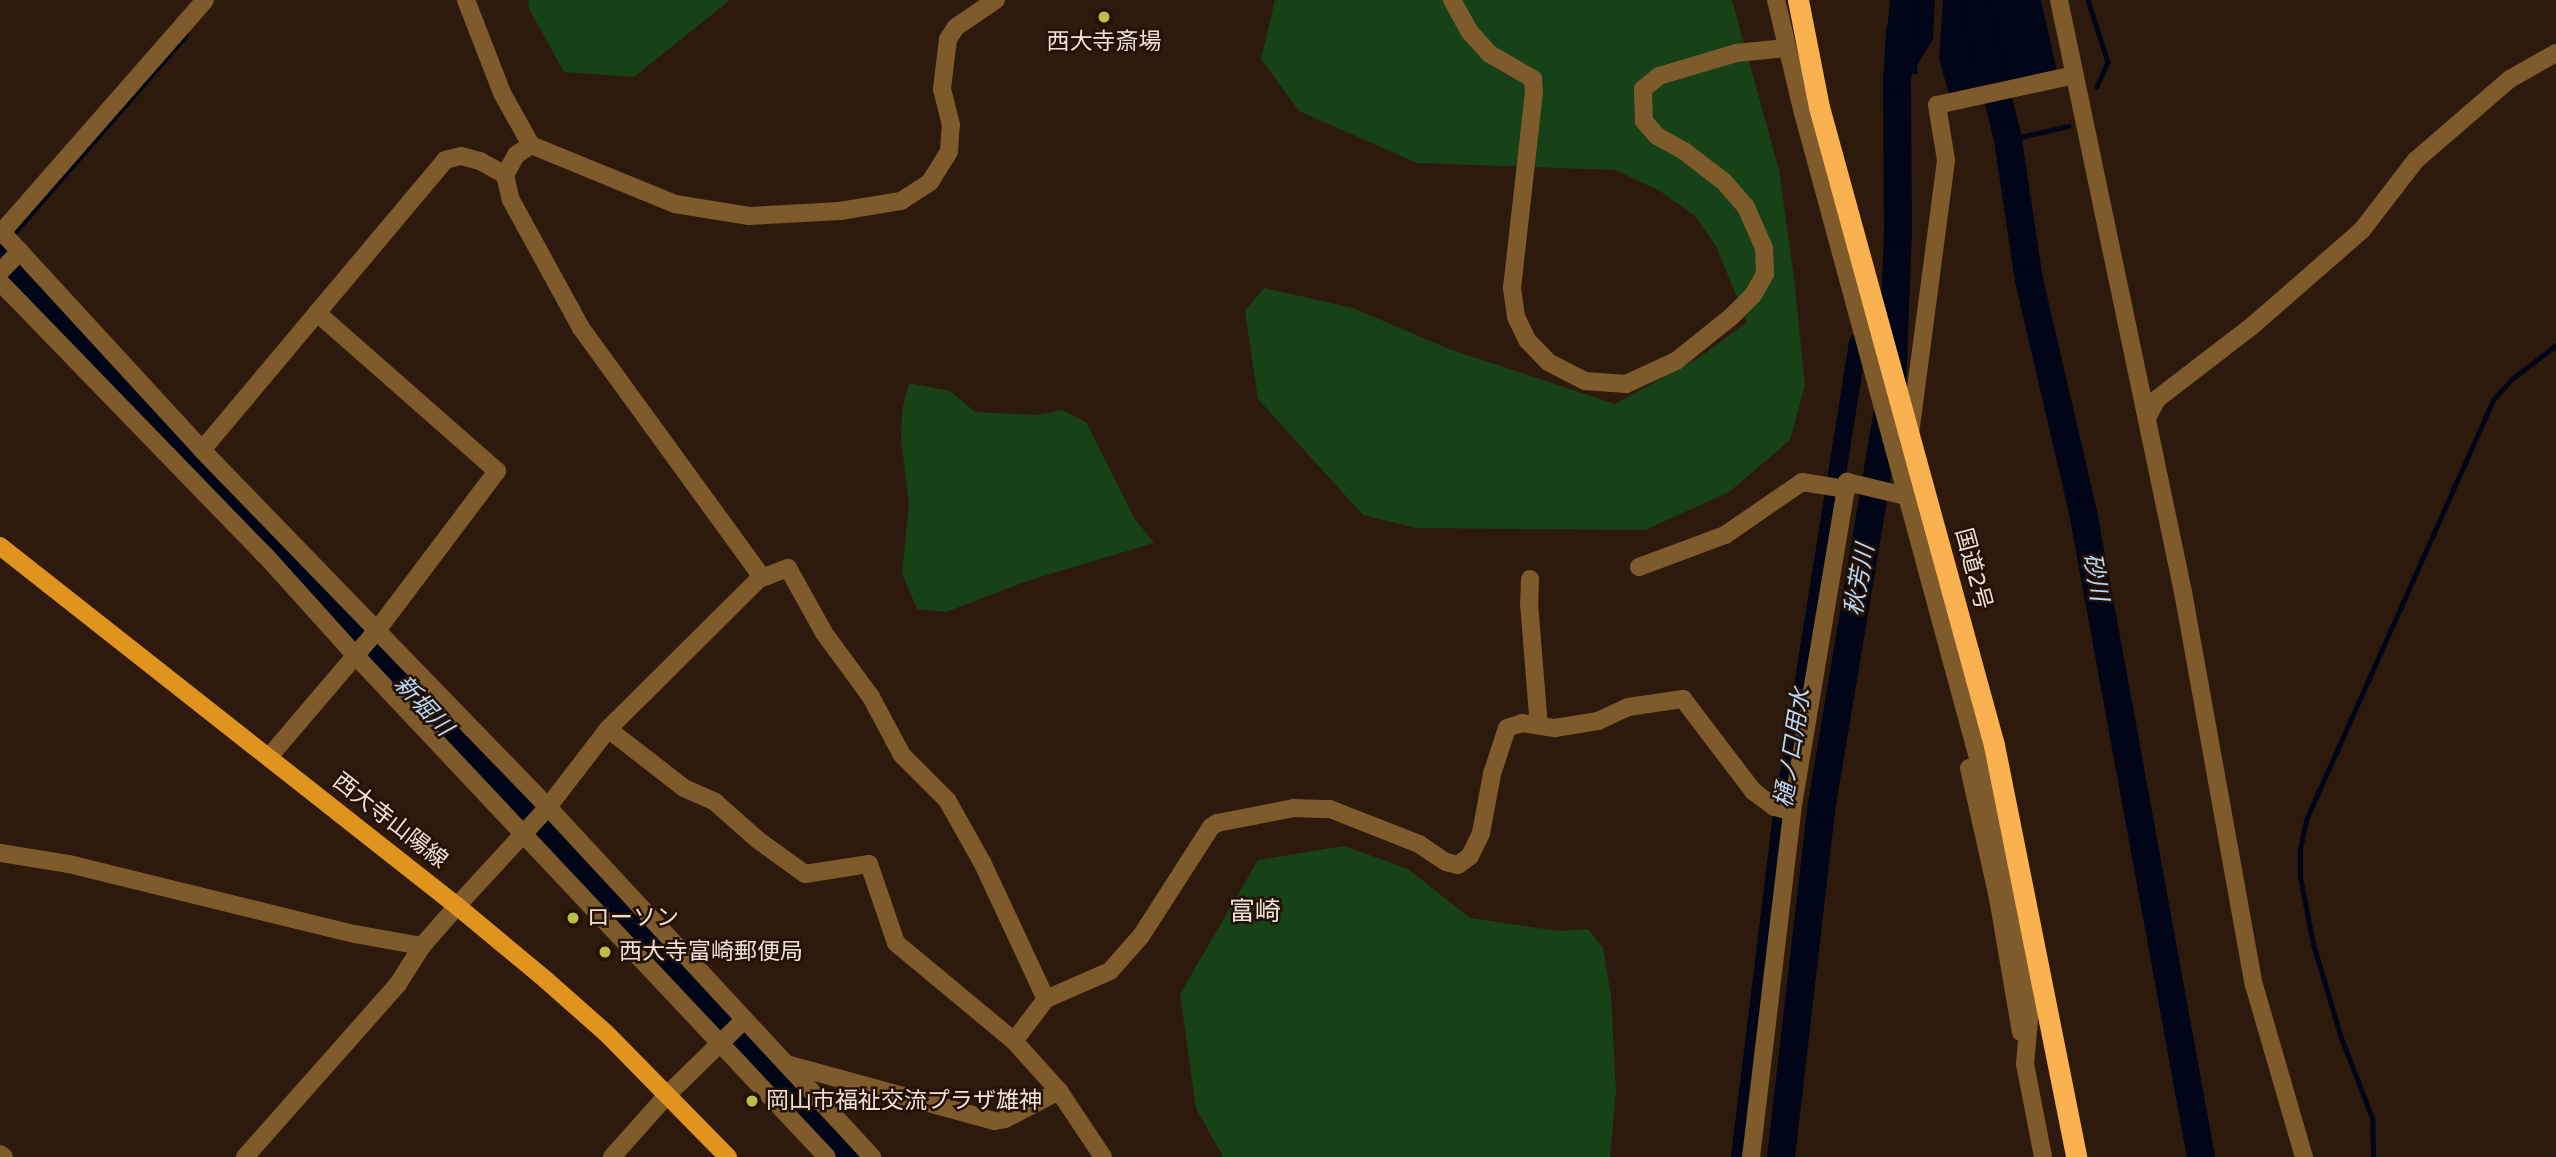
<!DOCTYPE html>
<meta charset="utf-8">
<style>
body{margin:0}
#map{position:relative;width:2556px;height:1157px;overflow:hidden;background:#2e1a0d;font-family:"Varela Round","Noto Sans JP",sans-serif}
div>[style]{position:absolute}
.green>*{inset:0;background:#174117}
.water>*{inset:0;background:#000617}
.stream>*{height:4.5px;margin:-2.25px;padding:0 2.25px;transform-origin:2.25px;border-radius:2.25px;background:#000617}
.canal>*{height:18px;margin:-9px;padding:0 9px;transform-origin:9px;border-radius:9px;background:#000617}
.river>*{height:28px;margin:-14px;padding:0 14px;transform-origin:14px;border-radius:14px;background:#000617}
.minor>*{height:18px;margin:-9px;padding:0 9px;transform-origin:9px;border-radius:9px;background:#7f5b2c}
.major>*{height:18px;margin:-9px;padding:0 9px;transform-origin:9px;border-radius:9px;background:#e0941d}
.highway>*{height:21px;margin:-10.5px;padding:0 10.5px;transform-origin:10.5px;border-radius:10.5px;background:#fab14f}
.dots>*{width:19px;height:19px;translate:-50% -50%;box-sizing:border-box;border:4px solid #241105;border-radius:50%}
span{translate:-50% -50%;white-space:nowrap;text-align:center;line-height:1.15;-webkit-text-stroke:5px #241105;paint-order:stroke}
.poi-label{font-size:23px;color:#efe1d9}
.left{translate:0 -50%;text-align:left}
.street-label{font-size:23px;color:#efe1d9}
.water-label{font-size:24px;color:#b6d8f9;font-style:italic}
.quarter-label{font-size:26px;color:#efe1d9}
</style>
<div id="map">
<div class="green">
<i style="clip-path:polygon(529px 0,730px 0,634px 77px,564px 72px,528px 7px)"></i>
<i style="clip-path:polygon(1275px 0,1732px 0,1779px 170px,1794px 278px,1805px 385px,1790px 440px,1729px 492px,1645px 530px,1416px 528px,1363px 515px,1258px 399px,1245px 311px,1264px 288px,1353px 308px,1449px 349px,1615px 404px,1700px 357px,1747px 322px,1716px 246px,1695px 216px,1660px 191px,1615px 170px,1417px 163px,1299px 111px,1261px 59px)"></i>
<i style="clip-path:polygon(909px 383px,950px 391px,975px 412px,1037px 415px,1062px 410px,1086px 422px,1135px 519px,1154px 543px,1030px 580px,946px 612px,917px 609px,902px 573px,909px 504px,901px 440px,902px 411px)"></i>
<i style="clip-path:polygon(1344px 846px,1408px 869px,1470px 918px,1559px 931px,1588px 929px,1603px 948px,1611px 995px,1616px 1091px,1610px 1157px,1223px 1157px,1196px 1108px,1180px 994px,1258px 860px)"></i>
</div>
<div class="water">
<i style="clip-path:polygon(1893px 0,1935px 0,1933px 39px,1917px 65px,1918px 74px,1884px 74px,1886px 30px)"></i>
<i style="clip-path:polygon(1943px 0,2041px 0,2057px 71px,1949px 94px,1939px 59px)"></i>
</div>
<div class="stream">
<i style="left:2088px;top:0;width:65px;rotate:72.1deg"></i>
<i style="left:2108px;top:62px;width:27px;rotate:114deg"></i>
<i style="left:2008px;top:140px;width:62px;rotate:-13.1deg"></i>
<i style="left:15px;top:232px;width:261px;rotate:-49deg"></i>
<i style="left:2373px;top:1157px;width:39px;rotate:-91deg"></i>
<i style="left:2372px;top:1118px;width:86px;rotate:-111.2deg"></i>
<i style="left:2341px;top:1038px;width:98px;rotate:-106.6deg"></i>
<i style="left:2313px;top:944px;width:68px;rotate:-101deg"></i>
<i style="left:2300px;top:877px;width:28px;rotate:-90deg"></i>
<i style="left:2300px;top:849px;width:30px;rotate:-78deg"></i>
<i style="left:2306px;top:820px;width:460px;rotate:-66deg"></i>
<i style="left:2493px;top:400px;width:28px;rotate:-48deg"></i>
<i style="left:2512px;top:379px;width:56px;rotate:-37.7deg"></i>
</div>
<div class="canal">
<i style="left:1740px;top:1157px;width:343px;rotate:-83deg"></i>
<i style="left:1782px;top:817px;width:481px;rotate:-80.9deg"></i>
</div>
<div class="river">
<i style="left:1974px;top:0;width:144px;rotate:76.3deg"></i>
<i style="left:2008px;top:140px;width:142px;rotate:81.5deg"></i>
<i style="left:2029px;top:280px;width:238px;rotate:76.9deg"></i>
<i style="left:2083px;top:512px;width:656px;rotate:79.63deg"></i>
<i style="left:0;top:255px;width:1237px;rotate:46.8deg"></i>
<i style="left:1781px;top:1157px;width:355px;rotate:-83.4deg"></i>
<i style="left:1822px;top:804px;width:423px;rotate:-80.5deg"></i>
<i style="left:1892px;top:387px;width:155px;rotate:-87.8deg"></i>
<i style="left:1898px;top:232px;width:153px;rotate:-90.4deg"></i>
<i style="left:1897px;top:79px;width:79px;rotate:-84.9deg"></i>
</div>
<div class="minor">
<i style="left:466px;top:0;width:100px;rotate:68.8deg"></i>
<i style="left:502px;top:93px;width:60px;rotate:60.9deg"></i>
<i style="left:531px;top:145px;width:156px;rotate:22.3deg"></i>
<i style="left:675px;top:204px;width:75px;rotate:9.2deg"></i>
<i style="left:749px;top:216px;width:91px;rotate:-3.1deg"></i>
<i style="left:840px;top:211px;width:62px;rotate:-9.3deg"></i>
<i style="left:901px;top:201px;width:35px;rotate:-33deg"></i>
<i style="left:930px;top:182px;width:36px;rotate:-58deg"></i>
<i style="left:949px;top:151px;width:26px;rotate:-86deg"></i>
<i style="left:951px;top:125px;width:37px;rotate:-104deg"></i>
<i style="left:942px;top:89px;width:50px;rotate:-83.2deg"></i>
<i style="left:948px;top:39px;width:14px;rotate:-56deg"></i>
<i style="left:956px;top:27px;width:48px;rotate:-34deg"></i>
<i style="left:1452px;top:0;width:35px;rotate:61deg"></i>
<i style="left:1469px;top:31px;width:31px;rotate:48deg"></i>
<i style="left:1490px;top:54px;width:50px;rotate:30.2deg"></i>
<i style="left:1533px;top:79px;width:13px;rotate:86deg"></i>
<i style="left:1534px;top:92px;width:197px;rotate:96.4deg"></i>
<i style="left:1512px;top:288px;width:29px;rotate:82deg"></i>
<i style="left:1516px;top:317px;width:25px;rotate:64deg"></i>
<i style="left:1527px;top:340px;width:30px;rotate:46deg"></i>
<i style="left:1548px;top:362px;width:42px;rotate:27.2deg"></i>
<i style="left:1585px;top:381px;width:41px;rotate:4.2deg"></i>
<i style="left:1626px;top:384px;width:55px;rotate:-24.7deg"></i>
<i style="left:1676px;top:361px;width:70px;rotate:-38.7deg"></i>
<i style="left:1731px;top:317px;width:31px;rotate:-45deg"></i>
<i style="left:1753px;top:295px;width:24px;rotate:-60deg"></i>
<i style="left:1765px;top:274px;width:26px;rotate:-92deg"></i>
<i style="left:1764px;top:248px;width:45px;rotate:-113.7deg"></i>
<i style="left:1746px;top:207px;width:35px;rotate:-131deg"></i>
<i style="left:1723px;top:181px;width:49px;rotate:-142.4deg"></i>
<i style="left:1684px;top:151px;width:31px;rotate:-151deg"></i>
<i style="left:1657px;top:136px;width:20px;rotate:-131deg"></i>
<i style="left:1644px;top:121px;width:32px;rotate:-92deg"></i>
<i style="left:1643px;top:89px;width:21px;rotate:-39deg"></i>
<i style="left:1659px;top:76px;width:80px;rotate:-16.6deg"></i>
<i style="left:1736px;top:53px;width:50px;rotate:-5.7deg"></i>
<i style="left:1776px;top:0;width:116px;rotate:76.6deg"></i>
<i style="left:1803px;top:113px;width:729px;rotate:74.82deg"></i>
<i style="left:1994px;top:817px;width:184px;rotate:78.4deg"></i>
<i style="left:2031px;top:997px;width:67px;rotate:95.1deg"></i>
<i style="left:2025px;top:1064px;width:95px;rotate:79deg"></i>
<i style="left:2059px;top:0;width:605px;rotate:78.17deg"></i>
<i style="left:2183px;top:592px;width:399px;rotate:79.8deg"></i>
<i style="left:2254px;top:985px;width:179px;rotate:73.8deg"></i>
<i style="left:505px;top:175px;width:23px;rotate:-61deg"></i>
<i style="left:516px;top:155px;width:18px;rotate:-34deg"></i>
<i style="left:0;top:230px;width:299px;rotate:47.4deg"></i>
<i style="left:202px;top:450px;width:497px;rotate:45.9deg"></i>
<i style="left:548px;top:807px;width:477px;rotate:47.2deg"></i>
<i style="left:2px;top:232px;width:308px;rotate:-48.8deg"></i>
<i style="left:0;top:272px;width:29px;rotate:-46deg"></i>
<i style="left:0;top:282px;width:380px;rotate:45.9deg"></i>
<i style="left:265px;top:555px;width:133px;rotate:48deg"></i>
<i style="left:354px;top:654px;width:690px;rotate:46.76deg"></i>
<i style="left:2148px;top:416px;width:19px;rotate:-62deg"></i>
<i style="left:2157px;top:399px;width:120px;rotate:-37.5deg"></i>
<i style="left:2252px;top:326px;width:146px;rotate:-41.1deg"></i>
<i style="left:2362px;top:230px;width:88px;rotate:-52.4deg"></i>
<i style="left:2416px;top:160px;width:124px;rotate:-40.8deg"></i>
<i style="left:2510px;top:79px;width:53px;rotate:-29.5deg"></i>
<i style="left:1910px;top:434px;width:276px;rotate:-82.5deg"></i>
<i style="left:1946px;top:160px;width:56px;rotate:-99.3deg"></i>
<i style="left:1937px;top:105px;width:141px;rotate:-12.3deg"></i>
<i style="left:202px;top:450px;width:378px;rotate:-50deg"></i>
<i style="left:445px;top:160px;width:16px;rotate:-14deg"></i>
<i style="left:461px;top:156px;width:20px;rotate:15deg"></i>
<i style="left:480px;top:161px;width:29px;rotate:29deg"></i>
<i style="left:505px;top:175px;width:26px;rotate:77deg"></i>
<i style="left:511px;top:200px;width:146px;rotate:61.3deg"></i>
<i style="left:581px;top:328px;width:301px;rotate:54deg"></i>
<i style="left:758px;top:572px;width:7px;rotate:82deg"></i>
<i style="left:1639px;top:567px;width:92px;rotate:-20.4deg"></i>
<i style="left:1725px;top:535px;width:93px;rotate:-34.5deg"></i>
<i style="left:1802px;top:482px;width:45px;rotate:9deg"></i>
<i style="left:1530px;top:579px;width:24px;rotate:92deg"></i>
<i style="left:1529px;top:603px;width:123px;rotate:85.4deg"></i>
<i style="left:608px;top:729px;width:96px;rotate:37.8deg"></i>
<i style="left:684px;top:788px;width:34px;rotate:24deg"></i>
<i style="left:715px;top:802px;width:57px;rotate:41.5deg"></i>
<i style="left:758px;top:840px;width:58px;rotate:35.9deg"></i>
<i style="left:805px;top:874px;width:65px;rotate:-8.9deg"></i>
<i style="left:869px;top:864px;width:83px;rotate:71.1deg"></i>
<i style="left:896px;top:943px;width:153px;rotate:39.7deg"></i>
<i style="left:1014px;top:1041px;width:67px;rotate:48deg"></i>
<i style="left:1059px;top:1091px;width:79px;rotate:56.3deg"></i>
<i style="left:269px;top:757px;width:168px;rotate:-49.6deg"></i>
<i style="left:378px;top:629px;width:198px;rotate:-53deg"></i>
<i style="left:497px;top:471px;width:240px;rotate:-138.7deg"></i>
<i style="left:1969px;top:768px;width:133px;rotate:77.4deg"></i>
<i style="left:1998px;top:898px;width:136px;rotate:80.3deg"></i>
<i style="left:0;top:853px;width:70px;rotate:9.1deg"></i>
<i style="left:69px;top:864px;width:294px;rotate:13.8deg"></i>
<i style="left:355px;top:934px;width:68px;rotate:10.2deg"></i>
<i style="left:1014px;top:1041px;width:53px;rotate:-52.7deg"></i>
<i style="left:1046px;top:999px;width:70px;rotate:-23.6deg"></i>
<i style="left:1110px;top:971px;width:47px;rotate:-48.5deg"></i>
<i style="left:1141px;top:936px;width:130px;rotate:-57.3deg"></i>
<i style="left:1211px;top:827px;width:7px;rotate:-34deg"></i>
<i style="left:1217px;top:823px;width:78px;rotate:-11deg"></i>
<i style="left:1294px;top:808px;width:36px;rotate:2deg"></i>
<i style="left:1330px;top:809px;width:96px;rotate:21.5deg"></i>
<i style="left:1419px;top:844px;width:32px;rotate:34deg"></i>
<i style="left:1446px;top:862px;width:12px;rotate:14deg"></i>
<i style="left:1458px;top:865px;width:15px;rotate:-37deg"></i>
<i style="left:1470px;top:856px;width:25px;rotate:-64deg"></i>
<i style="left:1481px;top:833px;width:60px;rotate:-79.4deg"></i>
<i style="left:1492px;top:774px;width:48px;rotate:-71.9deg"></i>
<i style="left:1507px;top:728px;width:16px;rotate:-18deg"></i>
<i style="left:1522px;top:723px;width:33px;rotate:9deg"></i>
<i style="left:1555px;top:728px;width:44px;rotate:-9.2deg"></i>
<i style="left:1598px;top:721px;width:33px;rotate:-25deg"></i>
<i style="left:1628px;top:707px;width:56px;rotate:-8.3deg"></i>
<i style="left:1683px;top:699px;width:116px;rotate:52.7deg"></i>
<i style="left:1753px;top:791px;width:26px;rotate:37deg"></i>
<i style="left:1774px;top:807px;width:18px;rotate:13deg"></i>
<i style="left:786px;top:1064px;width:216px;rotate:15.3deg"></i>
<i style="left:994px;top:1121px;width:11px;rotate:-10deg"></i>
<i style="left:1005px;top:1119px;width:61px;rotate:-27.4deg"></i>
<i style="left:0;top:1154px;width:5px;rotate:37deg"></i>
<i style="left:245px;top:1157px;width:231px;rotate:-48.5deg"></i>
<i style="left:398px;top:984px;width:45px;rotate:-57.7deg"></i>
<i style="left:422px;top:946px;width:53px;rotate:-48.8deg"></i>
<i style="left:457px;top:906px;width:134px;rotate:-47.4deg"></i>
<i style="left:548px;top:807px;width:98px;rotate:-52.4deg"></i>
<i style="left:608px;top:729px;width:213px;rotate:-44.8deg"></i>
<i style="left:759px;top:579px;width:31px;rotate:-21deg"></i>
<i style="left:788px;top:568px;width:74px;rotate:61deg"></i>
<i style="left:824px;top:633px;width:79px;rotate:53.7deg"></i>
<i style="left:871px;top:697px;width:66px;rotate:61.9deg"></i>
<i style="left:902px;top:755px;width:64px;rotate:45deg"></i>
<i style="left:947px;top:800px;width:71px;rotate:60.6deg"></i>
<i style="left:982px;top:862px;width:151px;rotate:65deg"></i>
<i style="left:612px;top:1157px;width:84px;rotate:-48.4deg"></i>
<i style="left:668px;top:1094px;width:106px;rotate:-44.2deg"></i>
<i style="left:1751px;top:1157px;width:348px;rotate:-83.2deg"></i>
<i style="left:1792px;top:811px;width:334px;rotate:-80.5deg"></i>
<i style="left:1847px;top:482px;width:56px;rotate:13.5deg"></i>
</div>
<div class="major">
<i style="left:0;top:546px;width:582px;rotate:38.23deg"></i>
<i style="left:457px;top:906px;width:116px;rotate:39.7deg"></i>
<i style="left:546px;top:980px;width:80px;rotate:41.5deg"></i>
<i style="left:606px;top:1033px;width:174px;rotate:45.5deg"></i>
</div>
<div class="highway">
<i style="left:1798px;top:0;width:109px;rotate:78.9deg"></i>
<i style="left:1819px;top:107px;width:662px;rotate:74.66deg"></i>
<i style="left:1994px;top:745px;width:420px;rotate:78.7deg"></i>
</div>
<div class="dots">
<i style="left:1104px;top:17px;background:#bac045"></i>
<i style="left:573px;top:918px;background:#bac045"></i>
<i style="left:605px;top:952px;background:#bac045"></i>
<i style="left:752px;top:1101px;background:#bac045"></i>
</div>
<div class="poi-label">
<span style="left:1104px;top:42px">西大寺斎場</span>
<span class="left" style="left:587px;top:918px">ローソン</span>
<span class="left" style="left:619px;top:952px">西大寺富崎郵便局</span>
<span class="left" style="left:766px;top:1101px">岡山市福祉交流プラザ雄神</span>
</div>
<div class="street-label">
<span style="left:1973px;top:569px;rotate:75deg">国道2号</span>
<span style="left:390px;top:821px;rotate:38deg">西大寺山陽線</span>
</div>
<div class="water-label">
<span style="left:2095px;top:577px;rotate:80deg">砂川</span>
<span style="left:1860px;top:580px;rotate:-80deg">秋芳川</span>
<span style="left:423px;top:706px;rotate:47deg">新堀川</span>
<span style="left:1793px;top:748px;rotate:-81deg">樋ノ口用水</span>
</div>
<div class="quarter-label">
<span style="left:1255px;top:912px">富崎</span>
</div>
</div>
